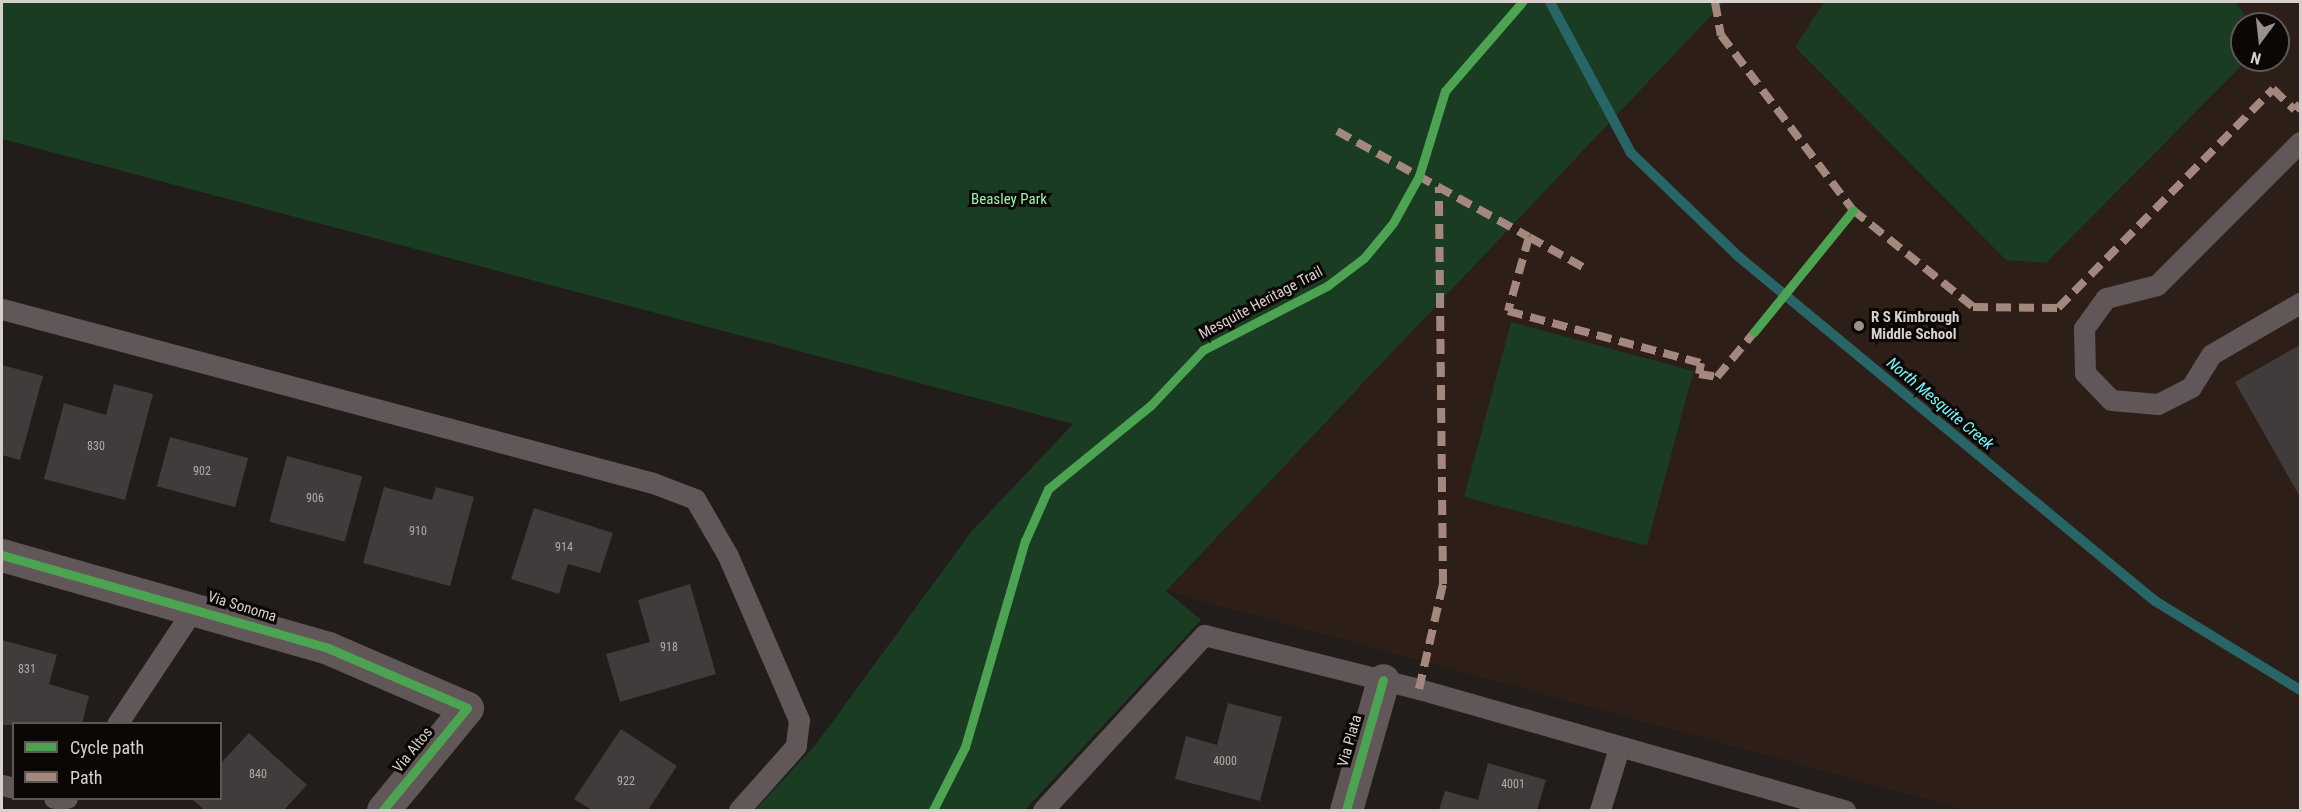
<!DOCTYPE html>
<style>
body{margin:0}
#map{position:relative;width:2302px;height:812px;overflow:hidden;background:#221c1a;font-family:"Roboto Condensed",sans-serif}
div>[style]{position:absolute}
.built>*{inset:0;background:#2d1f18}
.green>*{inset:0;background:#193c22;transform-origin:0 0}
.stream>*{height:10px;margin:-5px;padding:0 5px;transform-origin:5px;border-radius:5px;background:#286567}
.building>*{inset:0;background:#403c3b;transform-origin:0 0}
.lane>*{height:21px;margin:-10.5px;padding:0 10.5px;transform-origin:10.5px;border-radius:10.5px;background:#615658}
.street>*{height:33px;margin:-16.5px;padding:0 16.5px;transform-origin:16.5px;border-radius:16.5px;background:#615658}
.quiet>*{height:8px;margin-top:-4px;transform-origin:0;background:repeating-linear-gradient(90deg,#a5887d 0 15px,transparent 0 23px)}
.cycleway>*{height:9px;margin:-4.5px;padding:0 4.5px;transform-origin:4.5px;border-radius:4.5px;background:#4ca352}
.dots>*{width:16px;height:16px;translate:-50% -50%;box-sizing:border-box;border:3px solid #0b0705;border-radius:50%}
span{translate:-50% -50%;white-space:nowrap;text-align:center;line-height:1.15;-webkit-text-stroke:6px #0b0705;paint-order:stroke}
.number-label{font-size:12px;color:#b1aba8}
.number-label span{-webkit-text-stroke-width:0}
.park-label{font-size:15px;color:#94f8ab}
.street-label{font-size:15px;color:#d7d0cd}
.poi-label{font-size:15px;color:#d7d0cd;font-weight:700}
.left{translate:0 -50%;text-align:left}
.water-label{font-size:16px;color:#76f6fb;font-style:italic}
.frame{position:absolute;inset:0;border:3px solid #d7d0cd;pointer-events:none}
.legend{position:absolute;left:12px;top:722px;width:210px;height:78px;box-sizing:border-box;background:#0b0705;border:2px solid #5d5755;margin:0;padding:8px 10px;list-style:none;font-size:18px;color:#d7d0cd}
.legend li{display:flex;align-items:center;gap:12px;height:30px}
.legend b{width:30px;border:2px solid #5d5755}
.north{position:absolute;left:2230px;top:12px;width:60px;height:60px;box-sizing:border-box;background:#0b0705;border:2px solid #5d5755;border-radius:50%;rotate:195deg;font-size:16px;font-weight:700;line-height:24px;text-align:center;color:#d7d0cd}
.north::after{content:'';display:block;margin:auto;width:21px;height:27px;background:#98918e;clip-path:polygon(50% 0,100% 100%,50% 72%,0 100%)}
</style>
<div id="map">
<div class="built">
<i style="clip-path:polygon(evenodd,1724px 2px,2300px 2px,2300px 810px,1966px 810px,1166px 591px,1724px 2px,2242px 24px,2278px 24px,2278px 60px,2242px 60px,2242px 24px)"></i>
</div>
<div class="green">
<i style="clip-path:polygon(2px 2px,1724px 2px,1166px 591px,1201px 620px,1025px 810px,755px 810px,817px 743px,971px 532px,1073px 424px,2px 139px)"></i>
<i style="clip-path:polygon(1824px 2px,2236px 2px,2251px 24px,2242px 24px,2242px 60px,2247px 60px,2046px 263px,2006px 260px,1795px 47px)"></i>
<i style="left:1511px;top:322px;width:189px;height:181px;rotate:15deg"></i>
</div>
<div class="stream">
<i style="left:1550px;top:2px;width:171px;rotate:61.8deg"></i>
<i style="left:1631px;top:153px;width:150px;rotate:43.9deg"></i>
<i style="left:1739px;top:257px;width:540px;rotate:39.59deg"></i>
<i style="left:2155px;top:601px;width:170px;rotate:31.5deg"></i>
</div>
<div class="building">
<i style="clip-path:polygon(2300px 345px,2300px 497px,2235px 382px)"></i>
<i style="clip-path:polygon(2px 365px,43px 376px,20px 460px,2px 455px)"></i>
<i style="clip-path:polygon(114px 384px,153px 394px,125px 500px,44px 479px,64px 403px,106px 415px)"></i>
<i style="left:170px;top:437px;width:81px;height:51px;rotate:15deg"></i>
<i style="left:287px;top:456px;width:78px;height:68px;rotate:15deg"></i>
<i style="clip-path:polygon(384px 487px,432px 500px,436px 487px,474px 497px,450px 586px,363px 563px)"></i>
<i style="clip-path:polygon(534px 508px,613px 533px,600px 573px,568px 564px,559px 594px,511px 579px)"></i>
<i style="clip-path:polygon(690px 584px,716px 674px,620px 702px,606px 654px,650px 642px,638px 600px)"></i>
<i style="clip-path:polygon(2px 640px,57px 655px,49px 684px,89px 696px,82px 724px,2px 725px)"></i>
<i style="clip-path:polygon(1228px 703px,1282px 717px,1260px 801px,1175px 779px,1186px 736px,1217px 745px)"></i>
<i style="clip-path:polygon(621px 729px,677px 766px,648px 810px,592px 810px,574px 799px)"></i>
<i style="clip-path:polygon(249px 733px,307px 785px,284px 810px,204px 810px,191px 798px,220px 798px,220px 764px)"></i>
<i style="clip-path:polygon(1488px 763px,1546px 780px,1537px 810px,1439px 810px,1445px 791px,1478px 800px)"></i>
</div>
<div class="lane">
<i style="left:2300px;top:142px;width:202px;rotate:135deg"></i>
<i style="left:2157px;top:285px;width:53px;rotate:165.7deg"></i>
<i style="left:2106px;top:298px;width:37px;rotate:126deg"></i>
<i style="left:2084px;top:328px;width:45px;rotate:88.7deg"></i>
<i style="left:2085px;top:373px;width:37px;rotate:46deg"></i>
<i style="left:2111px;top:400px;width:47px;rotate:4.9deg"></i>
<i style="left:2158px;top:404px;width:37px;rotate:-27deg"></i>
<i style="left:2191px;top:387px;width:39px;rotate:-58deg"></i>
<i style="left:2212px;top:354px;width:102px;rotate:-30.1deg"></i>
<i style="left:2px;top:309px;width:674px;rotate:14.96deg"></i>
<i style="left:653px;top:483px;width:45px;rotate:20.9deg"></i>
<i style="left:695px;top:499px;width:66px;rotate:59.9deg"></i>
<i style="left:728px;top:556px;width:179px;rotate:66.6deg"></i>
<i style="left:799px;top:720px;width:26px;rotate:97deg"></i>
<i style="left:796px;top:746px;width:86px;rotate:131.7deg"></i>
<i style="left:117px;top:724px;width:139px;rotate:-56.4deg"></i>
<i style="left:2px;top:785px;width:12px;rotate:14deg"></i>
<i style="left:54px;top:798px;width:13px"></i>
<i style="left:1043px;top:810px;width:238px;rotate:-47.4deg"></i>
<i style="left:1204px;top:635px;width:222px;rotate:14.1deg"></i>
<i style="left:1419px;top:689px;width:443px;rotate:15.9deg"></i>
<i style="left:1600px;top:810px;width:65px;rotate:-73deg"></i>
</div>
<div class="street">
<i style="left:2px;top:555px;width:339px;rotate:15.9deg"></i>
<i style="left:328px;top:648px;width:151px;rotate:23.3deg"></i>
<i style="left:467px;top:708px;width:132px;rotate:129.5deg"></i>
<i style="left:1346px;top:810px;width:135px;rotate:-74.1deg"></i>
</div>
<div class="quiet">
<i style="left:1715px;top:2px;width:34px;rotate:80deg"></i>
<i style="left:1721px;top:35px;width:219px;rotate:53deg"></i>
<i style="left:1853px;top:210px;width:154px;rotate:38.9deg"></i>
<i style="left:1973px;top:307px;width:85px;rotate:0.7deg"></i>
<i style="left:2058px;top:308px;width:307px;rotate:-45.5deg"></i>
<i style="left:2273px;top:89px;width:30px;rotate:44deg"></i>
<i style="left:2295px;top:110px;width:8px;rotate:-50deg"></i>
<i style="left:1337px;top:131px;width:219px;rotate:28.9deg"></i>
<i style="left:1529px;top:237px;width:77px;rotate:105.8deg"></i>
<i style="left:1508px;top:311px;width:200px;rotate:15.1deg"></i>
<i style="left:1701px;top:363px;width:11px;rotate:100deg"></i>
<i style="left:1699px;top:374px;width:18px;rotate:9deg"></i>
<i style="left:1717px;top:377px;width:62px;rotate:-50.2deg"></i>
<i style="left:1529px;top:237px;width:62px;rotate:29.1deg"></i>
<i style="left:1419px;top:689px;width:108px;rotate:-77.1deg"></i>
<i style="left:1443px;top:584px;width:397px;rotate:-90.6deg"></i>
</div>
<div class="cycleway">
<i style="left:1754px;top:332px;width:157px;rotate:-50.9deg"></i>
<i style="left:2px;top:555px;width:339px;rotate:15.9deg"></i>
<i style="left:328px;top:648px;width:151px;rotate:23.3deg"></i>
<i style="left:467px;top:708px;width:132px;rotate:129.5deg"></i>
<i style="left:933px;top:810px;width:71px;rotate:-63.1deg"></i>
<i style="left:965px;top:747px;width:215px;rotate:-73.8deg"></i>
<i style="left:1025px;top:541px;width:57px;rotate:-66.1deg"></i>
<i style="left:1048px;top:489px;width:133px;rotate:-39.2deg"></i>
<i style="left:1151px;top:405px;width:76px;rotate:-46.6deg"></i>
<i style="left:1203px;top:350px;width:140px;rotate:-27.3deg"></i>
<i style="left:1327px;top:286px;width:46px;rotate:-37.1deg"></i>
<i style="left:1364px;top:258px;width:45px;rotate:-50.4deg"></i>
<i style="left:1393px;top:223px;width:54px;rotate:-61deg"></i>
<i style="left:1419px;top:176px;width:89px;rotate:-73deg"></i>
<i style="left:1445px;top:91px;width:118px;rotate:-49.1deg"></i>
<i style="left:1346px;top:810px;width:135px;rotate:-74.1deg"></i>
</div>
<div class="dots">
<i style="left:1859px;top:326px;background:#98918e"></i>
</div>
<div class="number-label">
<span style="left:96px;top:447px">830</span>
<span style="left:202px;top:472px">902</span>
<span style="left:315px;top:499px">906</span>
<span style="left:418px;top:532px">910</span>
<span style="left:564px;top:548px">914</span>
<span style="left:669px;top:648px">918</span>
<span style="left:27px;top:670px">831</span>
<span style="left:1225px;top:762px">4000</span>
<span style="left:258px;top:775px">840</span>
<span style="left:626px;top:782px">922</span>
<span style="left:1513px;top:785px">4001</span>
</div>
<div class="park-label">
<span style="left:1009px;top:200px">Beasley Park</span>
</div>
<div class="street-label">
<span style="left:1261px;top:303px;rotate:-28deg">Mesquite Heritage Trail</span>
<span style="left:242px;top:607px;rotate:17deg">Via Sonoma</span>
<span style="left:1350px;top:741px;rotate:-74deg">Via Plata</span>
<span style="left:413px;top:750px;rotate:-51deg">Via Altos</span>
</div>
<div class="poi-label">
<span class="left" style="left:1871px;top:326px">R S Kimbrough<br>Middle School</span>
</div>
<div class="water-label">
<span style="left:1940px;top:404px;rotate:40deg">North Mesquite Creek</span>
</div>
<div class="frame"></div>
<ul class="legend">
<li><b style="height:8px;background:#4ca352"></b>Cycle path</li>
<li><b style="height:8px;background:#a5887d"></b>Path</li>
</ul>
<div class="north">N</div>
</div>
